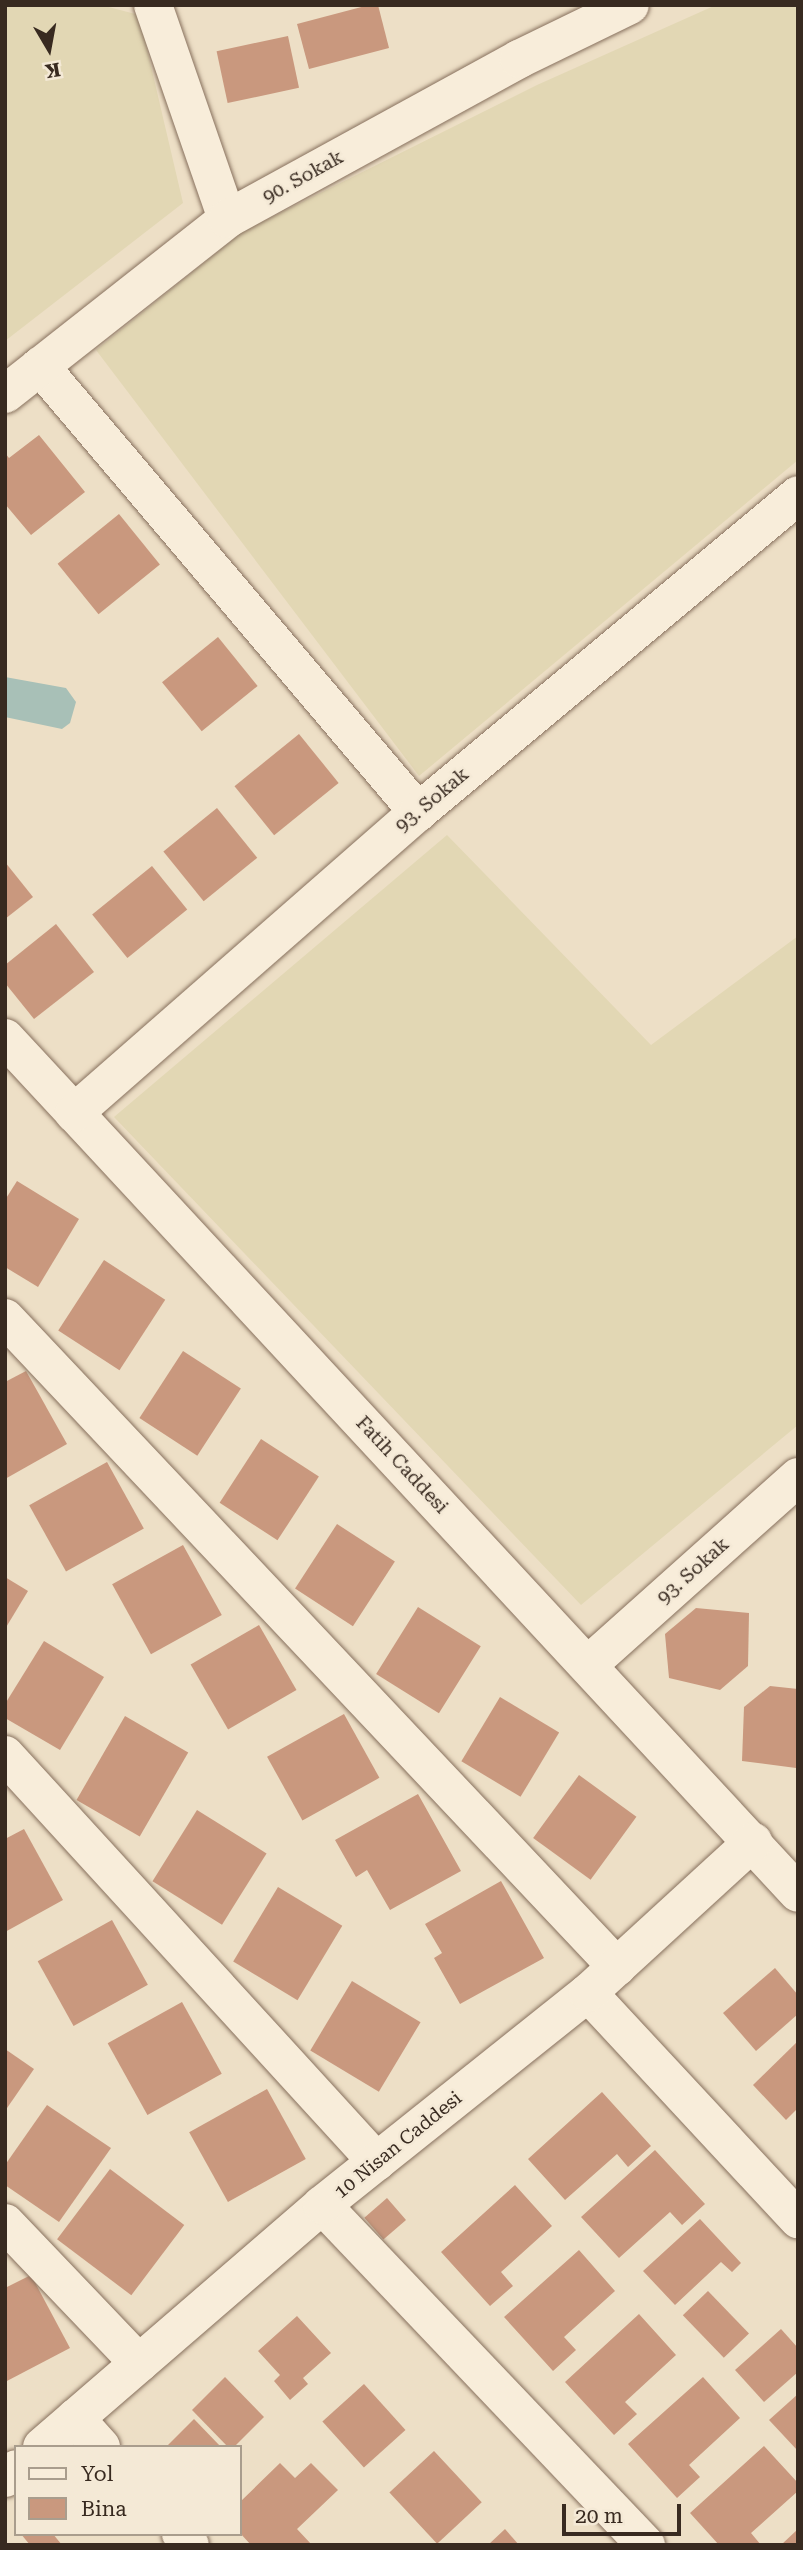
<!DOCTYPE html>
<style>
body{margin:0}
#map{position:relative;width:803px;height:2550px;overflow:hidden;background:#eddfc6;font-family:"Roboto Serif",serif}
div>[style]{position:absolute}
.farmland>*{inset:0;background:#e2d7b4}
.water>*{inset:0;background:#a8c0b7}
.building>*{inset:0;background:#c9987e;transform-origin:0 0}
.roads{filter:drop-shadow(0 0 2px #87705d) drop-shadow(0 0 2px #87705d)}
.street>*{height:38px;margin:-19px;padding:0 19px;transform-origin:19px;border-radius:19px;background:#f8edda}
span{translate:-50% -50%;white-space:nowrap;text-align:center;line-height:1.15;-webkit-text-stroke:5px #f4e9d6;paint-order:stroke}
.street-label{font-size:19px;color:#382a20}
.frame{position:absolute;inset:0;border:7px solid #382a20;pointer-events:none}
.legend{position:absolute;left:14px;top:2445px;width:228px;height:91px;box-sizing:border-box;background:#f4e9d6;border:2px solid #a99d8d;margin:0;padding:9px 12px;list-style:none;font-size:21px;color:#382a20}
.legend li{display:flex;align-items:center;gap:14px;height:35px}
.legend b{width:35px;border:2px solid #a99d8d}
.north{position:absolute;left:14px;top:14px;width:70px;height:70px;-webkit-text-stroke:5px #f4e9d6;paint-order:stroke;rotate:170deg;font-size:19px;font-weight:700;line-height:28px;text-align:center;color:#382a20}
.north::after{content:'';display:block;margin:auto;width:24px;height:32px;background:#382a20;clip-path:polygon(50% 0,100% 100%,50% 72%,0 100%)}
.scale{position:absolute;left:562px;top:2504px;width:119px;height:32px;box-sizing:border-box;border:4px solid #382a20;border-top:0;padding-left:9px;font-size:21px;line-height:24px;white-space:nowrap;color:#382a20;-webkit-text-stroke:5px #f4e9d6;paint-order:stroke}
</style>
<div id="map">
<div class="farmland">
<i style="clip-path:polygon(5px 5px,101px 5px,139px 15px,183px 203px,5px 341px)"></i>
<i style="clip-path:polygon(716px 5px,798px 5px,798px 460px,419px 776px,96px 350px,242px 232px,537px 85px)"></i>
<i style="clip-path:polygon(447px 835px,651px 1045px,798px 936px,798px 1425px,581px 1605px,114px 1117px)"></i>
</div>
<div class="water">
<i style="clip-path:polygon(5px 677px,66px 688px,76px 702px,70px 723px,62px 729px,5px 717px)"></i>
</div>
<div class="building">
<i style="clip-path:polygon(369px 5px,378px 5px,389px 48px,309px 69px,297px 24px)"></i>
<i style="left:288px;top:36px;width:53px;height:73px;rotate:78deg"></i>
<i style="clip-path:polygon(39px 435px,85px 492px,31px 535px,5px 504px,5px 453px,9px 458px)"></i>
<i style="left:119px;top:514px;width:65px;height:79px;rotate:51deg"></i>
<i style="left:218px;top:637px;width:63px;height:72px;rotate:51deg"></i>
<i style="left:299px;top:734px;width:63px;height:83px;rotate:51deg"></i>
<i style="left:217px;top:808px;width:64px;height:69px;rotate:51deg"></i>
<i style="clip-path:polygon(5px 862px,33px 897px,5px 919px)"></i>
<i style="left:152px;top:866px;width:56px;height:77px;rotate:51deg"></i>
<i style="clip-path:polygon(56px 924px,94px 972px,34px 1019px,5px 983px,5px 965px)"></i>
<i style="clip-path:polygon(17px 1181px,79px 1219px,38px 1287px,5px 1267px,5px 1200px)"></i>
<i style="left:104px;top:1260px;width:73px;height:84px;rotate:33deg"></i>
<i style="left:183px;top:1351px;width:69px;height:80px;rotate:33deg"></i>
<i style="clip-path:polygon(26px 1371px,67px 1444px,5px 1479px,5px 1382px)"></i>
<i style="left:261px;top:1439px;width:69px;height:76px;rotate:33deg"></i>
<i style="left:107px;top:1462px;width:76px;height:89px;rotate:61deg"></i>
<i style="left:337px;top:1524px;width:69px;height:77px;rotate:33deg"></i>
<i style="left:183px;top:1545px;width:80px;height:81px;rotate:61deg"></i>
<i style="clip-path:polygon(5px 1577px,28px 1591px,5px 1629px)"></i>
<i style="left:418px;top:1607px;width:74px;height:79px;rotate:32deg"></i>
<i style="clip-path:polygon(696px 1608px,749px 1613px,748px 1666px,720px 1690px,669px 1678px,665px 1634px)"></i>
<i style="left:259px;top:1625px;width:75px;height:79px;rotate:60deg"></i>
<i style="clip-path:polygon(44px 1641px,104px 1677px,60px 1750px,5px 1718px,5px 1704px)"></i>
<i style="clip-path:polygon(770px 1686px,798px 1689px,796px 1768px,742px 1761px,744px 1707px)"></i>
<i style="left:500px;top:1697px;width:69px;height:75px;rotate:31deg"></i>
<i style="left:344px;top:1714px;width:73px;height:88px;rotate:61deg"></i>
<i style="left:125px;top:1716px;width:73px;height:97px;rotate:30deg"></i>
<i style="left:579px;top:1775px;width:71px;height:78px;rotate:36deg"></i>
<i style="clip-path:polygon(418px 1794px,461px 1871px,390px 1910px,367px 1870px,356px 1877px,335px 1840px)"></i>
<i style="left:197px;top:1810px;width:82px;height:84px;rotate:32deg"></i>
<i style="clip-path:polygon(24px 1829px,63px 1900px,5px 1932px,5px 1839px)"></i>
<i style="clip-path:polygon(501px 1881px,544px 1958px,460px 2004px,434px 1958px,442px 1953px,425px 1924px)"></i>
<i style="left:278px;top:1887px;width:75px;height:87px;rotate:31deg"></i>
<i style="left:112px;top:1920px;width:74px;height:85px;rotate:61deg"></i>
<i style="clip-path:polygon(775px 1968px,798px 1995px,798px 2014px,756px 2051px,723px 2013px)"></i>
<i style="left:352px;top:1981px;width:80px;height:81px;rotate:31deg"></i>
<i style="left:182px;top:2002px;width:82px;height:85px;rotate:61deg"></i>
<i style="clip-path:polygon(798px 2041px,798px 2108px,786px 2120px,753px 2085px)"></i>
<i style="clip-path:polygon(5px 2049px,34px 2069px,5px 2111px)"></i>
<i style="left:267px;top:2089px;width:80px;height:89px;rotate:61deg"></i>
<i style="clip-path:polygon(602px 2092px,651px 2146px,628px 2167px,617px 2154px,565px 2200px,528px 2159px)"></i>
<i style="clip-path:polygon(47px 2105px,111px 2148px,59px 2222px,5px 2185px,5px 2165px)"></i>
<i style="clip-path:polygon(655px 2150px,705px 2204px,682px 2225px,670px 2212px,619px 2258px,581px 2217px)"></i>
<i style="left:110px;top:2169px;width:93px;height:88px;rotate:37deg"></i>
<i style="clip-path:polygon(515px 2185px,552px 2226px,501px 2272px,513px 2286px,490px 2306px,441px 2252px)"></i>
<i style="left:387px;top:2198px;width:29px;height:30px;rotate:49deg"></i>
<i style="clip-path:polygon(700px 2219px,741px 2263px,732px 2272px,721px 2262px,675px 2305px,643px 2271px)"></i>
<i style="clip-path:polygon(579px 2250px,615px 2291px,564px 2337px,576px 2350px,553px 2371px,504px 2317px)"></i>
<i style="clip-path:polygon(31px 2275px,70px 2348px,5px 2382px,5px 2288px)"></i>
<i style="left:708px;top:2291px;width:59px;height:35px;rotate:46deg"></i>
<i style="clip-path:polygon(639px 2314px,676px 2355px,625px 2402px,637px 2414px,614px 2435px,565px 2382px)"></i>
<i style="clip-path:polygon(297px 2316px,331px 2353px,303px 2378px,308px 2384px,290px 2400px,274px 2381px,280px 2375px,258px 2351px)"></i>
<i style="clip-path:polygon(781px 2329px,798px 2348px,798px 2372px,764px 2402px,735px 2370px)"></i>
<i style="clip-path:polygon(225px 2377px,264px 2417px,234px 2447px,228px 2447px,192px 2410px)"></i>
<i style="clip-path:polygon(703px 2377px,740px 2418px,689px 2465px,700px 2477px,677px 2498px,628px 2444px)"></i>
<i style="left:364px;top:2384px;width:62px;height:56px;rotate:48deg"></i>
<i style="clip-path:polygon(798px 2394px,798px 2451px,769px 2420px)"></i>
<i style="clip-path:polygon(194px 2419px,221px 2447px,166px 2447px)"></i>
<i style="clip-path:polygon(764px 2446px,798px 2483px,798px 2491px,751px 2533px,761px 2545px,719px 2545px,690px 2513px)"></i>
<i style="left:434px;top:2451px;width:70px;height:61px;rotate:47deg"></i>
<i style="clip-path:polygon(280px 2463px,295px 2478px,311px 2463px,338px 2490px,297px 2529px,312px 2545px,251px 2545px,240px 2533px,240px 2502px)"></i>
<i style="clip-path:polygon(505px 2529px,519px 2545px,488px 2545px)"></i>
<i style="clip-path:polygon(798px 2529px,798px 2545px,781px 2545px)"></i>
<i style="clip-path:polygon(21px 2534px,53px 2534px,62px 2545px,30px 2545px)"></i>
</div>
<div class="roads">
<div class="street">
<i style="left:153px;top:5px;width:226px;rotate:70.9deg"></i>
<i style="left:40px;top:366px;width:585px;rotate:49.72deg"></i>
<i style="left:5px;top:394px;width:283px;rotate:-38.2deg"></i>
<i style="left:227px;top:219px;width:333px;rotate:-28.7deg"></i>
<i style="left:519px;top:59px;width:123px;rotate:-25.9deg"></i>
<i style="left:5px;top:1038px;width:1166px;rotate:47.15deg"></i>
<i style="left:74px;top:1113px;width:457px;rotate:-41.2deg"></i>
<i style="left:418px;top:812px;width:495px;rotate:-39.8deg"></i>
<i style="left:5px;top:1318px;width:892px;rotate:46.68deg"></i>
<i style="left:588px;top:1665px;width:282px;rotate:-41.8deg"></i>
<i style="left:5px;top:1755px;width:551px;rotate:47.57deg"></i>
<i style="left:588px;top:1993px;width:309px;rotate:47.1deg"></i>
<i style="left:322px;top:2205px;width:470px;rotate:46.4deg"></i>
<i style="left:5px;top:2223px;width:194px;rotate:46.3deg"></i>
<i style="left:75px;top:2418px;width:39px;rotate:48deg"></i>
<i style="left:42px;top:2447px;width:370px;rotate:-40.8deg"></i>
<i style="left:322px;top:2205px;width:340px;rotate:-38.6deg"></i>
<i style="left:588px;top:1993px;width:224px;rotate:-42.5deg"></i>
<i style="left:5px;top:2478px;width:14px;rotate:-39deg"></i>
<i style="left:181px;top:2534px;width:14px;rotate:51deg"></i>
</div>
</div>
<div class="street-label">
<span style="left:303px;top:177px;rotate:-29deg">90. Sokak</span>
<span style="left:432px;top:800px;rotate:-40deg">93. Sokak</span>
<span style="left:402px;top:1465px;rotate:47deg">Fatih Caddesi</span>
<span style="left:693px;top:1571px;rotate:-42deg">93. Sokak</span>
<span style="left:398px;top:2145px;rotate:-39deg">10 Nisan Caddesi</span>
</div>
<div class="frame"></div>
<ul class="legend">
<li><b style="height:9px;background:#f8edda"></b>Yol</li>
<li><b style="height:19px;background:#c9987e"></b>Bina</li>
</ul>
<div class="north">K</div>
<div class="scale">20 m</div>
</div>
